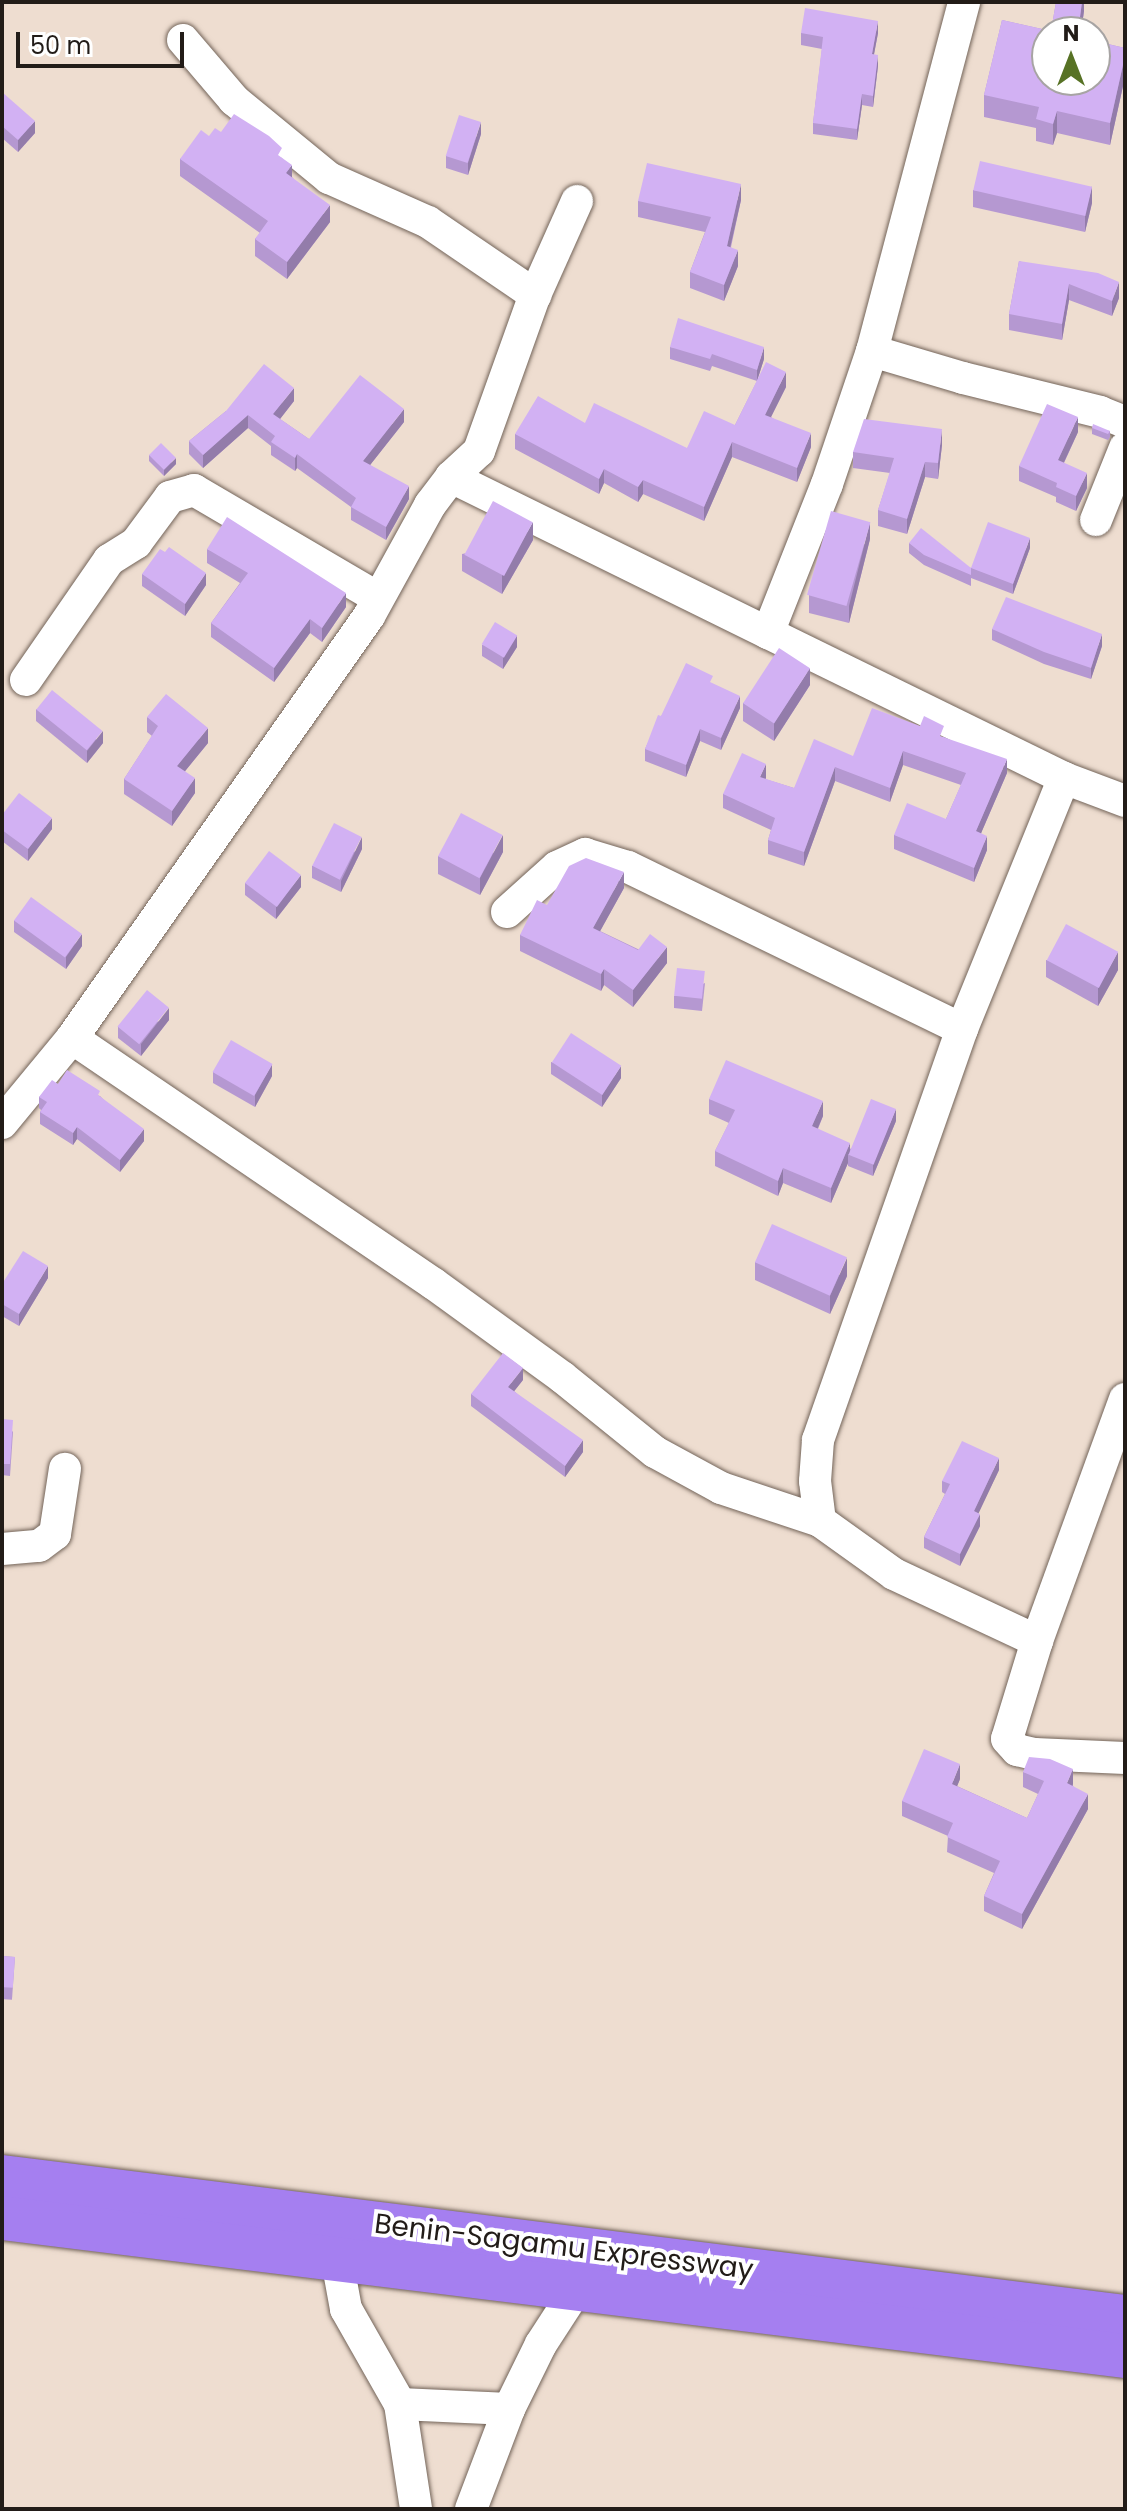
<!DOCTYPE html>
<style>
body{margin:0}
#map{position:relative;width:1127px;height:2511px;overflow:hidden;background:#eeddd0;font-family:Poppins,sans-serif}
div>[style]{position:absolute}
.roads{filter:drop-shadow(0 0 2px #736459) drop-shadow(0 0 2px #736459)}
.minor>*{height:32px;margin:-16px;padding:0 16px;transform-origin:16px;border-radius:16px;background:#fff}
.highway>*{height:44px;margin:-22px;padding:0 22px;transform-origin:22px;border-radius:22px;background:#a57ff0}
.wall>*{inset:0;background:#b598d1;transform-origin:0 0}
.shaded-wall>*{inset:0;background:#937caa}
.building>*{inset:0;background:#d2b1f3;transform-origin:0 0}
span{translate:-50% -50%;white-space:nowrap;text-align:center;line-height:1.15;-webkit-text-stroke:8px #fff;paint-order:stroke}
.street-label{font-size:28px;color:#221c18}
.frame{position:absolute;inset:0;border:4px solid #221c18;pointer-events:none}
.north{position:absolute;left:1031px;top:16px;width:80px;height:80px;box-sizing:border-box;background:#fff;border:2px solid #a7a4a3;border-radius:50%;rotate:0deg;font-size:22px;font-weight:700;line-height:32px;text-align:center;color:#221c18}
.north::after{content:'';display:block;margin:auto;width:28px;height:36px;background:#577225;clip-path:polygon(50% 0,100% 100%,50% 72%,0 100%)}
.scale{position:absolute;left:16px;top:32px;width:168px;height:36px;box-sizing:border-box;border:4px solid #221c18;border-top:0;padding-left:10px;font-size:24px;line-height:28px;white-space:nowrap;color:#221c18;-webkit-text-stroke:6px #fff;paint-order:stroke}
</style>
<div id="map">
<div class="roads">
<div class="minor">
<i style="left:183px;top:40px;width:79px;rotate:49.6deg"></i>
<i style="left:234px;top:100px;width:123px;rotate:39.4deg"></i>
<i style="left:329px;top:178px;width:108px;rotate:24deg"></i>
<i style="left:428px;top:222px;width:130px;rotate:34.3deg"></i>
<i style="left:872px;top:351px;width:95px;rotate:16.5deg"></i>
<i style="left:963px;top:378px;width:141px;rotate:13.9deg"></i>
<i style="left:1100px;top:412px;width:27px;rotate:22deg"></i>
<i style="left:451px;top:477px;width:38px;rotate:-43deg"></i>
<i style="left:479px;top:451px;width:166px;rotate:-70.3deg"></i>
<i style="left:535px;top:295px;width:103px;rotate:-65.9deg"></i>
<i style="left:1096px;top:520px;width:78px;rotate:-68.1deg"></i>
<i style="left:768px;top:633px;width:330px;rotate:26.1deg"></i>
<i style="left:1064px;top:778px;width:65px;rotate:20.7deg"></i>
<i style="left:26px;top:680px;width:146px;rotate:-55.3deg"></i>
<i style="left:109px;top:560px;width:32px;rotate:-32deg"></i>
<i style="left:136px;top:543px;width:57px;rotate:-53.5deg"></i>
<i style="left:170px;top:497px;width:25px;rotate:-16deg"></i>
<i style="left:194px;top:490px;width:213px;rotate:30.4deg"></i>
<i style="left:507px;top:912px;width:67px;rotate:-42deg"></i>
<i style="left:557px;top:867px;width:31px;rotate:-25deg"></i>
<i style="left:585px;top:854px;width:45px;rotate:16.8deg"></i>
<i style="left:628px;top:867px;width:371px;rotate:25.9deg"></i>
<i style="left:72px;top:1038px;width:438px;rotate:34.2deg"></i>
<i style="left:434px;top:1284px;width:158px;rotate:36deg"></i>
<i style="left:562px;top:1377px;width:119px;rotate:38.9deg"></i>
<i style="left:655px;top:1452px;width:75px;rotate:28.6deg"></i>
<i style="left:721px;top:1488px;width:104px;rotate:18.4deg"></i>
<i style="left:820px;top:1521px;width:91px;rotate:35.6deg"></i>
<i style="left:894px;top:1574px;width:158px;rotate:25.1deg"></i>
<i style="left:2px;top:1123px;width:110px;rotate:-50.5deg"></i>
<i style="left:72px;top:1038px;width:516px;rotate:-54.86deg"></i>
<i style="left:369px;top:616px;width:127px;rotate:-61.2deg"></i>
<i style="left:430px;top:505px;width:35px;rotate:-53deg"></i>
<i style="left:451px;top:477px;width:353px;rotate:26.2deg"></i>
<i style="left:768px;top:633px;width:160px;rotate:-68.4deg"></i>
<i style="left:827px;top:484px;width:140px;rotate:-71.3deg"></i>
<i style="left:872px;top:351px;width:361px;rotate:-75.2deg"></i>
<i style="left:1125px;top:1399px;width:258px;rotate:110deg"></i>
<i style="left:1037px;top:1641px;width:102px;rotate:107deg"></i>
<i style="left:1007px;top:1739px;width:15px;rotate:48deg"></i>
<i style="left:1017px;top:1750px;width:18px;rotate:13deg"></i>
<i style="left:1035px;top:1754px;width:90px;rotate:2.5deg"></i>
<i style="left:820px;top:1521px;width:40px;rotate:-97.1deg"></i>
<i style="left:815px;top:1481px;width:41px;rotate:-85.8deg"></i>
<i style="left:818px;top:1440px;width:435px;rotate:-70.7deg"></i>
<i style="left:962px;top:1029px;width:271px;rotate:-67.9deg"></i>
<i style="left:2px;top:1549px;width:37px;rotate:-5deg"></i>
<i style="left:39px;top:1546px;width:20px;rotate:-37deg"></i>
<i style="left:55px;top:1534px;width:66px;rotate:-81.3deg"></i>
<i style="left:337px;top:2260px;width:50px;rotate:79.6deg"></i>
<i style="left:346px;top:2309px;width:109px;rotate:60.4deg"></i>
<i style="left:400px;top:2404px;width:106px;rotate:81.3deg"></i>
<i style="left:400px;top:2404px;width:109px;rotate:2.6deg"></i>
<i style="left:471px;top:2509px;width:107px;rotate:-69.2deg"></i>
<i style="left:509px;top:2409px;width:72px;rotate:-63.8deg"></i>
<i style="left:541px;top:2344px;width:68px;rotate:-57deg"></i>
</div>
<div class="highway">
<i style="left:2px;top:2177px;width:1132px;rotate:7.11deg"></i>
<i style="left:2px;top:2218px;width:1131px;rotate:7.01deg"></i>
</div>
</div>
<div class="wall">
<i style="clip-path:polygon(1056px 2px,1084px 2px,1084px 11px,1081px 32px,1047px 32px,1047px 80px,1095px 80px,1095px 41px,1125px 48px,1125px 77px,1110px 145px,1057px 133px,1053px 145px,1036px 141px,1036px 128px,984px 117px,984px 95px,1002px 20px,1051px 31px)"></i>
<i style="clip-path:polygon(801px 33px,878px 33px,874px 54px,878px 66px,873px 107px,862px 105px,857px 140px,813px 134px,813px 123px,822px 49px,801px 45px)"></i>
<i style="clip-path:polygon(2px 92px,35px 133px,18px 152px,2px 138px)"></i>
<i style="clip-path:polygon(221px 132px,282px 158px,292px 177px,330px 222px,287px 279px,255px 256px,255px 239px,260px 233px,180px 176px,180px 159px)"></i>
<i style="clip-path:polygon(481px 134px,468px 175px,446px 168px,446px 156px)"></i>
<i style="clip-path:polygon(973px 190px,1092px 203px,1085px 232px,973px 207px)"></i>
<i style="clip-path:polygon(741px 200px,731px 247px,738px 266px,724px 301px,690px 288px,690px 272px,705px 232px,638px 217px,638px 201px)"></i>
<i style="clip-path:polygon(1019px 261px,1119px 298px,1112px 316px,1069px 300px,1062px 340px,1009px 330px,1009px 314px)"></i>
<i style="clip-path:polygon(670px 347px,764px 359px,758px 378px,786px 387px,771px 417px,811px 447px,797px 482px,732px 457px,704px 521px,643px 494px,638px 502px,604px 483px,599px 494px,515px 449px,515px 434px,687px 448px,735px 425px,757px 381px,712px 366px,710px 371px,670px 359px)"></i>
<i style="clip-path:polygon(294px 401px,280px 419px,309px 439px,404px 422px,370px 465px,409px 499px,386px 540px,351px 520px,351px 507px,297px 468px,295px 471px,271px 455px,271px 446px,248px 428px,203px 468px,189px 454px,189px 441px,226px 411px)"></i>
<i style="clip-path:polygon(1092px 428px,1110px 431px,1110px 437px,1108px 440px,1092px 434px)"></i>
<i style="clip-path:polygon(1078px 432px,1064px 463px,1087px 488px,1076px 511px,1056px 502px,1056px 497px,1019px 481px,1019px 466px)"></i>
<i style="clip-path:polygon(942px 445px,938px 479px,925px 477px,907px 534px,878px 526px,878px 510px,890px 473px,853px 468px,853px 452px)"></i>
<i style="clip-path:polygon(149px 455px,176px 464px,164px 476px,149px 461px)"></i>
<i style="clip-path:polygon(870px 539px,849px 623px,809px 613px,809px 595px)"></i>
<i style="clip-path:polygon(533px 540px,502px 594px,462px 571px,462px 554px)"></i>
<i style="clip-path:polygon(909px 543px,971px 568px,1030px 548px,1013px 594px,971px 578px,971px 586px,924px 565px,909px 553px)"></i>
<i style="clip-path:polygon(207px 549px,346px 607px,322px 642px,310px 633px,274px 682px,211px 637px,211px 623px,240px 583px,207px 563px)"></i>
<i style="clip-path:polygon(142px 574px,206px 585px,185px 616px,142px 586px)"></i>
<i style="clip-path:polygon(992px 629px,1102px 646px,1091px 679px,1044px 664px,992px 640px)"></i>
<i style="clip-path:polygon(482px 645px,517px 647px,503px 669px,482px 656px)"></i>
<i style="clip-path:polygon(713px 684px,740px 708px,721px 750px,700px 741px,686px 777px,645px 761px,645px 749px,661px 716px)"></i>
<i style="clip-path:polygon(810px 685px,774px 741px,743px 721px,743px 703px)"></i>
<i style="clip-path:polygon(36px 709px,103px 743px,87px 763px,36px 721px)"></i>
<i style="clip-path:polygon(147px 717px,208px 743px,185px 771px,195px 793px,172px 826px,124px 794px,124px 779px,152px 736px,147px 732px)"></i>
<i style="clip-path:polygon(944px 737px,1007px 773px,981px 833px,987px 850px,974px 882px,894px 849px,894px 835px,946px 819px,961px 785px,903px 765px,890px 802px,835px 781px,804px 866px,768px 854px,768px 840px,771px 830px,723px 808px,723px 794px,766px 778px,765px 779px,794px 788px,853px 756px)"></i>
<i style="clip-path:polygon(2px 815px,52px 829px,28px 861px,2px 841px)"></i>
<i style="clip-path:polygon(362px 849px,341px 892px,312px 878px,312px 866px)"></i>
<i style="clip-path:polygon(503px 852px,480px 895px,438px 874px,438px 856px)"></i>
<i style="clip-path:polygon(245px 883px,301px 887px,276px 919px,245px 895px)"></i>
<i style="clip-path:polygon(624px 888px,600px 931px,667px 963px,633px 1007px,604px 985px,601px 991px,520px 951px,520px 935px,547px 905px)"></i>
<i style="clip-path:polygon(14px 920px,82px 946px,66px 969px,14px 932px)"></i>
<i style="clip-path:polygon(1046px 960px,1118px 970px,1098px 1006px,1046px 977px)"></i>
<i style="clip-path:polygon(705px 983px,702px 1011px,674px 1008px,674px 996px)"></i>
<i style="clip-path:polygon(169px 1020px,141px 1056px,118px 1038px,118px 1027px)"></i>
<i style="clip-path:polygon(551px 1062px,621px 1078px,602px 1107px,551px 1074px)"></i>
<i style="clip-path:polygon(213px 1072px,272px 1076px,255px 1107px,213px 1083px)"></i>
<i style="clip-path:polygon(58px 1084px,100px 1096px,144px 1141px,120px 1172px,77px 1139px,73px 1145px,40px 1124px,40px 1112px,41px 1110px,39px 1108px,39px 1097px)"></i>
<i style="clip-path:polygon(709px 1099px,823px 1116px,818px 1129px,850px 1149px,896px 1121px,873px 1176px,848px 1166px,848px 1163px,831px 1203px,783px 1183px,778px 1196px,715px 1166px,715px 1151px,729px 1123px,709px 1114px)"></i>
<i style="clip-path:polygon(755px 1262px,847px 1276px,830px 1314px,755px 1280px)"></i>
<i style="clip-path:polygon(48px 1278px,19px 1326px,2px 1316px,2px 1284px)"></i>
<i style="clip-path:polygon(523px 1380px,514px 1391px,583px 1452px,565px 1477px,471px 1406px,471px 1394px)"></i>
<i style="clip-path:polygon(2px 1419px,13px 1432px,10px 1476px,2px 1475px)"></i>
<i style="clip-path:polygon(999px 1470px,978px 1513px,980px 1526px,960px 1566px,924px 1548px,924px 1537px,945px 1494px,942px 1492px,942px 1481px)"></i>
<i style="clip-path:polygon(1023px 1772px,1073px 1784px,1073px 1786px,1088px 1809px,1022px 1929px,984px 1911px,984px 1896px,994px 1873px,947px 1852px,948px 1836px,902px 1816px,902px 1801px,960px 1779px,957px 1786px,1027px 1818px,1038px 1794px,1023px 1787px)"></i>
<i style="left:2px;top:1956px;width:13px;height:43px;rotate:4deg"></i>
</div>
<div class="shaded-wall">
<i style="clip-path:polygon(1082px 2px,1084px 2px,1084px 11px,1081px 32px,1078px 32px)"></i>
<i style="clip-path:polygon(878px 21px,878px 33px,872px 65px,872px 54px)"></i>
<i style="clip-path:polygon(878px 55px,878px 66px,873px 107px,873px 96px)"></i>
<i style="clip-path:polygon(1125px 56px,1125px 77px,1110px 145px,1110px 123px)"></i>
<i style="clip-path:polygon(862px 94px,862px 105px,857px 140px,857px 129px)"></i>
<i style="clip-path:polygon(1057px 111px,1057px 133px,1053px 145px,1053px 124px)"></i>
<i style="clip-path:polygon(35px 121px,35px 133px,18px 152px,18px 140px)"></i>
<i style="clip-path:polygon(481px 122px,481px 134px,468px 175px,468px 163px)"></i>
<i style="clip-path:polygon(292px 165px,292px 182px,286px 173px)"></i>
<i style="clip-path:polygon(741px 184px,741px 200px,727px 261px,727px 246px)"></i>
<i style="clip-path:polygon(1092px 186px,1092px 203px,1085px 232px,1085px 214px)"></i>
<i style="clip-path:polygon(330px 205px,330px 222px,287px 279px,287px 262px)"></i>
<i style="clip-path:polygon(738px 250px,738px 266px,724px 301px,724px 285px)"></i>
<i style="clip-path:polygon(1119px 282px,1119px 298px,1112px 316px,1112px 301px)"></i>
<i style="clip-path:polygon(1069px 284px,1069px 300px,1062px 340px,1062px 324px)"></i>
<i style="clip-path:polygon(764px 347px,764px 359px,757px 381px,757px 370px)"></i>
<i style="clip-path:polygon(786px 372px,786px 387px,765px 429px,765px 415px)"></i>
<i style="clip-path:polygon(294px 388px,294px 401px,273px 428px,273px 414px)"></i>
<i style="clip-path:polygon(404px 409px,404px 422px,363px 474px,363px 461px)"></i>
<i style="clip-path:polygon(248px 415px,248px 428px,203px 468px,203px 455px)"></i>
<i style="clip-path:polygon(1078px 417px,1078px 432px,1058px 475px,1058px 460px)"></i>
<i style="clip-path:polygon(942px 429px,942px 445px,938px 479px,938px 463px)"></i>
<i style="clip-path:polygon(811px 433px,811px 447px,797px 482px,797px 468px)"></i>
<i style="clip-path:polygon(732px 442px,732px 457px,704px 521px,704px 507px)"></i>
<i style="clip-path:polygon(297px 454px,297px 468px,295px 471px,295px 458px)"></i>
<i style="clip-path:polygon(176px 458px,176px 464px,164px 476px,164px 470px)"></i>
<i style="clip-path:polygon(925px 462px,925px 477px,907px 534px,907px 519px)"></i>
<i style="clip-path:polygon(604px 469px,604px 483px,599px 494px,599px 479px)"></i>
<i style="clip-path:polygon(1087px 473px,1087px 488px,1076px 511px,1076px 496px)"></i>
<i style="clip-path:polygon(643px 480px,643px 494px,638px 502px,638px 487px)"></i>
<i style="clip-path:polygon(409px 486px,409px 499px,386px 540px,386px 527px)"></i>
<i style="clip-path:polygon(533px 522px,533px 540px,502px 594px,502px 576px)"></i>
<i style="clip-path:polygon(870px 522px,870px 539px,849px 623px,849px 606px)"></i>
<i style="clip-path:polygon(1030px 538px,1030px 548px,1013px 594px,1013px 584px)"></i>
<i style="clip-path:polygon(206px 573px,206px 585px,185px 616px,185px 604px)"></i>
<i style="clip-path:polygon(346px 593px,346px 607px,322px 642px,322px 628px)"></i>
<i style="clip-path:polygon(310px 619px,310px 633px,274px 682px,274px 668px)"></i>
<i style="clip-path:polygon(1102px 634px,1102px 646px,1091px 679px,1091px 668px)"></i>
<i style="clip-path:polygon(517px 635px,517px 647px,503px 669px,503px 657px)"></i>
<i style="clip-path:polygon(810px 668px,810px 685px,774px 741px,774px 723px)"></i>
<i style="clip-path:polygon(740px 696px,740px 708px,721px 750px,721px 738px)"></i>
<i style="clip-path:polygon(208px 728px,208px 743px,177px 781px,177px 766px)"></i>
<i style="clip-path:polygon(700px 729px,700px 741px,686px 777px,686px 765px)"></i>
<i style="clip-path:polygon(103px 731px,103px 743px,87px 763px,87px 751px)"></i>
<i style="clip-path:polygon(903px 751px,903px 765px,890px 802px,890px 788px)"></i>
<i style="clip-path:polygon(1007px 759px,1007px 773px,976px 845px,976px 831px)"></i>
<i style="clip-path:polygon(766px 764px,766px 778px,760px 791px,760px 777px)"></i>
<i style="clip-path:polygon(835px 767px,835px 781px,804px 866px,804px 852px)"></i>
<i style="clip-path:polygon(195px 778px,195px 793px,172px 826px,172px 811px)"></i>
<i style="clip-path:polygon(52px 818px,52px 829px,28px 861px,28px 849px)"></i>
<i style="clip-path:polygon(503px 835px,503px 852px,480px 895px,480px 878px)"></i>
<i style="clip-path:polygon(987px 836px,987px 850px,974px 882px,974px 868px)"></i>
<i style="clip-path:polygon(362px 837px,362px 849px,341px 892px,341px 881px)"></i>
<i style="clip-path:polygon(624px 872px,624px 888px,593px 944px,593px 928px)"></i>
<i style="clip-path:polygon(301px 875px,301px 887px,276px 919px,276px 907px)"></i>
<i style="clip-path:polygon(82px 934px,82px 946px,66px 969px,66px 957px)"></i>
<i style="clip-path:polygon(667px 947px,667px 963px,633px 1007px,633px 990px)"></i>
<i style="clip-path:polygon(1118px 952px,1118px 970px,1098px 1006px,1098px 988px)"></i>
<i style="clip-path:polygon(604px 969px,604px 985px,601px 991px,601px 974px)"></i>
<i style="clip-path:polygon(169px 1008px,169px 1020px,141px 1056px,141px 1044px)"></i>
<i style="clip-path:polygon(272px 1064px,272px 1076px,255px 1107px,255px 1095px)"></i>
<i style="clip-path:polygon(621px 1066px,621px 1078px,602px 1107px,602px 1095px)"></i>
<i style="clip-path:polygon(823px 1101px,823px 1116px,812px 1141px,812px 1126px)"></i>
<i style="clip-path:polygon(896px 1109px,896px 1121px,873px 1176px,873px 1164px)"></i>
<i style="clip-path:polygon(77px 1127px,77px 1139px,73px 1145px,73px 1133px)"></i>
<i style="clip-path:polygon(144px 1129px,144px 1141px,120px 1172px,120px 1160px)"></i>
<i style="clip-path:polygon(850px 1143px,850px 1155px,848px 1154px,848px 1163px,831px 1203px,831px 1188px)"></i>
<i style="clip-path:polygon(783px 1168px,783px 1183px,778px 1196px,778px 1181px)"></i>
<i style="clip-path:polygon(847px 1258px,847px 1276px,830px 1314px,830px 1296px)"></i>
<i style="clip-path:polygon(48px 1266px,48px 1278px,19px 1326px,19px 1314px)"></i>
<i style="clip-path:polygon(523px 1368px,523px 1380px,508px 1399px,508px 1387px)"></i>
<i style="clip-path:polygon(583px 1440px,583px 1452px,565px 1477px,565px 1466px)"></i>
<i style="clip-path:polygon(999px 1458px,999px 1470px,974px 1523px,974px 1511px)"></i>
<i style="clip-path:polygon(980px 1514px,980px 1526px,960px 1566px,960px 1554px)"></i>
<i style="clip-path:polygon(960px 1764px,960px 1779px,952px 1799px,952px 1784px)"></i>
<i style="clip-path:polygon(1073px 1769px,1073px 1784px,1067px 1798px,1067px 1783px)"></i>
<i style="clip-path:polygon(1088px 1794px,1088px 1809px,1022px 1929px,1022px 1914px)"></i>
</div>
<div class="building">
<i style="clip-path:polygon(1056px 2px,1082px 2px,1078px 32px,1047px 32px,1047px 80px,1095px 80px,1095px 41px,1125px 48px,1125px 56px,1110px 123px,1057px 111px,1053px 124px,1036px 119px,1039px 107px,984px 95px,1002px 20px,1051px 31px)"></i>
<i style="clip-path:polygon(805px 8px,878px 21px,872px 54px,878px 55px,873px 96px,862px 94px,857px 129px,813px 123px,823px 37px,801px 33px)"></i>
<i style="clip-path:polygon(2px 92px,35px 121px,18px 140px,2px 126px)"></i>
<i style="clip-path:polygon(234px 114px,269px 136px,282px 148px,278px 155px,292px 165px,286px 173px,330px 205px,287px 262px,255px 239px,268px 221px,180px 159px,201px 130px,209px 136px,215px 128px,221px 132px)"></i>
<i style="left:459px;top:115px;width:23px;height:43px;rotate:18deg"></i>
<i style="left:980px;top:161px;width:115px;height:30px;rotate:13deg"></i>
<i style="clip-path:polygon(647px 163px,741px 184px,727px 246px,738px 250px,724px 285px,690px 272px,711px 217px,638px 201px)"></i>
<i style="clip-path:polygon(1019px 261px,1098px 273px,1119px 282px,1112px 301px,1069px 284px,1062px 324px,1009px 314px)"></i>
<i style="clip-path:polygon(678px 318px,764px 347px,757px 370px,712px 354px,710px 359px,670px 347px)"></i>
<i style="clip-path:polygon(766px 362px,786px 372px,765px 415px,811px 433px,797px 468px,732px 442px,704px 507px,643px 480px,638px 487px,604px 469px,599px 479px,515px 434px,538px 396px,585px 423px,594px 403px,687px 448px,704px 411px,735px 425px)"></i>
<i style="clip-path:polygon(264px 364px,294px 388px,273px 414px,309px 439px,360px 375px,404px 409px,363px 461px,409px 486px,386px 527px,351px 507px,356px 498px,297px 454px,295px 458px,271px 442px,275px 436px,248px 415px,203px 455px,189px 441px,226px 411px)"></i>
<i style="clip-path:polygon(1047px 404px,1078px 417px,1058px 460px,1087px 473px,1076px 496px,1056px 487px,1057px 483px,1019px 466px)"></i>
<i style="clip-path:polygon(864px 419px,942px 429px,938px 463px,925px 462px,907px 519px,878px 510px,894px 458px,853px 452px)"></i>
<i style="clip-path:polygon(1093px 424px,1110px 431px,1108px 434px,1092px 428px)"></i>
<i style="left:161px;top:443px;width:21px;height:17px;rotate:45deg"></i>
<i style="left:493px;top:501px;width:45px;height:61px;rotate:28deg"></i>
<i style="left:831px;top:511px;width:41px;height:87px;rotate:16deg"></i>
<i style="clip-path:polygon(227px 517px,346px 593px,322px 628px,310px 619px,274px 668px,211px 623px,248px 573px,207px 549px)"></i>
<i style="clip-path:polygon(988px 522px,1030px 538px,1013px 584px,971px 568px,971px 575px,924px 555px,909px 543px,921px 528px,971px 568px)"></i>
<i style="clip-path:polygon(169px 547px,206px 573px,185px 604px,142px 574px,160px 549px,165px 552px)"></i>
<i style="clip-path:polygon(1006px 597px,1102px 634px,1091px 668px,1044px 652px,992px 629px)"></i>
<i style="left:495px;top:622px;width:26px;height:26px;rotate:31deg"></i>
<i style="left:779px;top:648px;width:37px;height:66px;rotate:33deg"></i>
<i style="clip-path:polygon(686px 663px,713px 676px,710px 682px,740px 696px,721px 738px,700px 729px,686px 765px,645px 749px,658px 715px,661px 716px)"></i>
<i style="left:52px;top:690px;width:65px;height:25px;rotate:39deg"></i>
<i style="clip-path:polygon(166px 694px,208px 728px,177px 766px,195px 778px,172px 811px,124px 779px,158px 726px,147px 717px)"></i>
<i style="clip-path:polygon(872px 708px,920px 726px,924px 716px,944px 726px,940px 736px,1007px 759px,976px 831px,987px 836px,974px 868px,894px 835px,907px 803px,946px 819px,966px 773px,903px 751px,890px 788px,835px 767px,804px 852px,768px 840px,775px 818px,723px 794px,742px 753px,766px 764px,760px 777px,794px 788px,814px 739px,853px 756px)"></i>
<i style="clip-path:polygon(19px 793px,52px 818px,28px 849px,2px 830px,2px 815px)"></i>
<i style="left:461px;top:813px;width:47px;height:49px;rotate:28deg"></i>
<i style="left:334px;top:823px;width:31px;height:48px;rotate:27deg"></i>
<i style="left:269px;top:851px;width:40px;height:40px;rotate:37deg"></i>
<i style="clip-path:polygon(586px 858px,624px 872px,593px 928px,638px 950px,650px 934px,667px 947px,633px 990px,604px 969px,601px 974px,520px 935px,537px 900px,547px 905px,569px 866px)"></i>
<i style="left:31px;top:897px;width:63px;height:29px;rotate:36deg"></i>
<i style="left:1066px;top:924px;width:59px;height:41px;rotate:28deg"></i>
<i style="left:677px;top:968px;width:28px;height:28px;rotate:6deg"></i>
<i style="left:147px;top:990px;width:28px;height:47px;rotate:39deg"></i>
<i style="left:571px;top:1033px;width:60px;height:35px;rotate:33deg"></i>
<i style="left:231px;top:1040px;width:48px;height:37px;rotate:30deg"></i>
<i style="clip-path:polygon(726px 1060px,823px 1101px,812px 1126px,850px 1143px,831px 1188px,783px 1168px,778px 1181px,715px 1151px,735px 1110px,709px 1099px)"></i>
<i style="clip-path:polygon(67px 1070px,100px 1091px,98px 1095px,144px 1129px,120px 1160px,77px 1127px,73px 1133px,40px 1112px,47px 1102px,39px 1097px,52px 1080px,58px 1084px)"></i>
<i style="left:871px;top:1099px;width:27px;height:60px;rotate:22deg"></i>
<i style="left:772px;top:1224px;width:82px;height:42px;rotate:24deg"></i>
<i style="clip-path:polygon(23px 1251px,48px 1266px,19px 1314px,2px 1304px,2px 1284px)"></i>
<i style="clip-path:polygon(503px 1353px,523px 1368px,508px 1387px,583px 1440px,565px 1466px,471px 1394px)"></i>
<i style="clip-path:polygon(2px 1419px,13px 1420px,10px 1464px,2px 1464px)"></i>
<i style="clip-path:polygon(962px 1441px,999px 1458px,974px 1511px,980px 1514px,960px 1554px,924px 1537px,950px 1484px,942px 1481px)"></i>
<i style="clip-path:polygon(924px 1749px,960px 1764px,952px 1784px,1027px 1818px,1044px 1781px,1023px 1772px,1029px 1757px,1050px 1759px,1073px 1769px,1067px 1783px,1088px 1794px,1022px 1914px,984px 1896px,1000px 1861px,947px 1837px,953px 1823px,902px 1801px)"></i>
<i style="left:2px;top:1956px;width:13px;height:31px;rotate:4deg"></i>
</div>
<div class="street-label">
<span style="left:564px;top:2247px;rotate:7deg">Benin-Sagamu Expressway</span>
</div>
<div class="frame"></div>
<div class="north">N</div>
<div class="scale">50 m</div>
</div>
